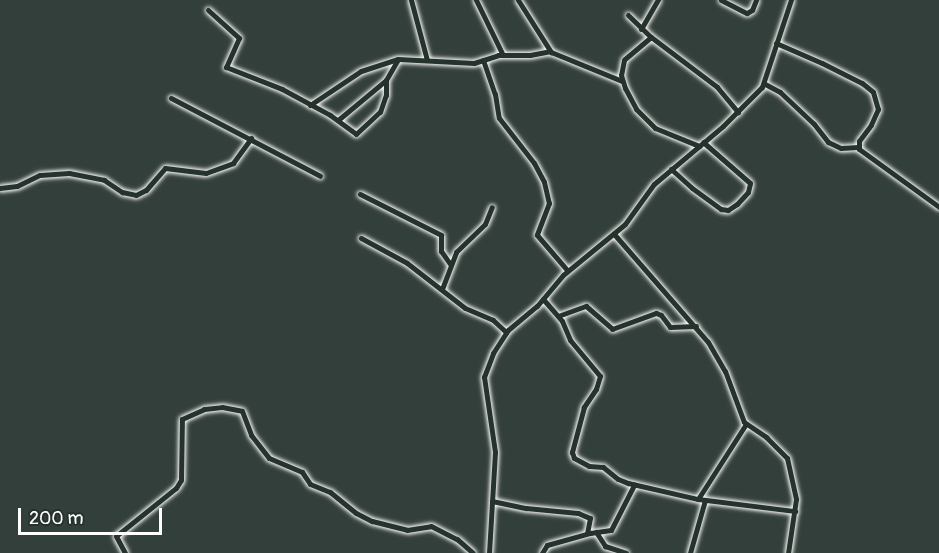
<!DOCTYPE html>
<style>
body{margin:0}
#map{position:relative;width:939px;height:553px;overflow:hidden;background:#333f3a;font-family:Pangolin,sans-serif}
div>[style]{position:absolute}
.roads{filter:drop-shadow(0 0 2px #fff) drop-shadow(0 0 2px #fff)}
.minor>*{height:5px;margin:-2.5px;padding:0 2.5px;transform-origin:2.5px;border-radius:2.5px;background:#26332d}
span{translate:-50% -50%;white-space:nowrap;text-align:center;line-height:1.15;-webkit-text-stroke:6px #26332d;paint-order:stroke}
.scale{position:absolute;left:18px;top:508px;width:144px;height:27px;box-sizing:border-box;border:3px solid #fff;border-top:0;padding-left:8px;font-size:18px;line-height:21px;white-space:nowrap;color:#fff;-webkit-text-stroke:4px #26332d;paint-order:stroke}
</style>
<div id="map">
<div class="roads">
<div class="minor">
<i style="left:411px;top:0;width:62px;rotate:75.1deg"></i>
<i style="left:476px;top:0;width:61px;rotate:63.9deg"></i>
<i style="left:518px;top:0;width:62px;rotate:57.6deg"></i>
<i style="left:551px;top:52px;width:77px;rotate:22.2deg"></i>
<i style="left:721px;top:0;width:29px;rotate:27deg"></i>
<i style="left:747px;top:13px;width:6px;rotate:-31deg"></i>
<i style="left:752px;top:10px;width:11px;rotate:-68deg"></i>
<i style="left:208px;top:10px;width:42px;rotate:42.1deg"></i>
<i style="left:239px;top:38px;width:32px;rotate:114deg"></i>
<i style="left:226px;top:67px;width:60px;rotate:21.4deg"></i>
<i style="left:282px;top:89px;width:55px;rotate:28.4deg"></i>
<i style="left:330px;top:115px;width:32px;rotate:36deg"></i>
<i style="left:356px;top:134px;width:33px;rotate:-43deg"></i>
<i style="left:380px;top:112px;width:18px;rotate:-71deg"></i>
<i style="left:386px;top:95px;width:15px;rotate:-90deg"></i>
<i style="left:386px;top:80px;width:24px;rotate:-60deg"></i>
<i style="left:628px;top:15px;width:32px;rotate:44deg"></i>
<i style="left:651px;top:37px;width:83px;rotate:37.1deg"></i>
<i style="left:717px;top:87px;width:33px;rotate:50deg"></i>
<i style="left:641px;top:29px;width:34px;rotate:-60deg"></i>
<i style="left:651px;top:37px;width:35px;rotate:140deg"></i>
<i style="left:624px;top:60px;width:15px;rotate:101deg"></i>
<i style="left:621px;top:75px;width:14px;rotate:73deg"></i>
<i style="left:625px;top:88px;width:24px;rotate:62deg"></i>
<i style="left:636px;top:109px;width:27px;rotate:45deg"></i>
<i style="left:655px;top:128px;width:48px;rotate:22.2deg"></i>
<i style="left:776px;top:43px;width:50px;rotate:23.5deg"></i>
<i style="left:822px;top:63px;width:45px;rotate:26.6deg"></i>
<i style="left:862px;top:83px;width:14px;rotate:39deg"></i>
<i style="left:873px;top:92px;width:18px;rotate:74deg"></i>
<i style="left:878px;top:109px;width:17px;rotate:114deg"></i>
<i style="left:871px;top:125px;width:20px;rotate:127deg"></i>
<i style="left:859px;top:141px;width:8px;rotate:90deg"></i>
<i style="left:859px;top:149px;width:99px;rotate:35.9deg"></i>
<i style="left:483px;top:60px;width:36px;rotate:71deg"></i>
<i style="left:495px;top:94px;width:24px;rotate:81deg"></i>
<i style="left:499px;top:118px;width:57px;rotate:52.1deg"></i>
<i style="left:534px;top:163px;width:21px;rotate:62deg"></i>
<i style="left:544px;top:182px;width:22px;rotate:77deg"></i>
<i style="left:549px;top:203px;width:34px;rotate:111deg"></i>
<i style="left:537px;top:235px;width:46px;rotate:49.4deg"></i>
<i style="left:765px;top:84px;width:17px;rotate:28deg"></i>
<i style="left:780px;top:92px;width:47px;rotate:43.3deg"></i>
<i style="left:814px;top:124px;width:23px;rotate:52deg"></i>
<i style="left:828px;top:142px;width:14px;rotate:25deg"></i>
<i style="left:841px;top:148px;width:17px;rotate:-3deg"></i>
<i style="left:171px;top:98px;width:168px;rotate:27.6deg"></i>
<i style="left:310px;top:105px;width:61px;rotate:-33.7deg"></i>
<i style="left:361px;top:71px;width:39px;rotate:-18deg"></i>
<i style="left:398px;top:59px;width:76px;rotate:3deg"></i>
<i style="left:474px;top:63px;width:25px;rotate:-18deg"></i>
<i style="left:498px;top:55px;width:32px"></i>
<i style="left:530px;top:55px;width:20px;rotate:-11deg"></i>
<i style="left:338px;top:120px;width:62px;rotate:-39.8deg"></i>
<i style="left:671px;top:169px;width:28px;rotate:42deg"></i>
<i style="left:692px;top:188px;width:36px;rotate:36deg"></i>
<i style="left:721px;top:209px;width:7px;rotate:8deg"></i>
<i style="left:728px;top:210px;width:11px;rotate:-34deg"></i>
<i style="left:737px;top:204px;width:16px;rotate:-47deg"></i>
<i style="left:748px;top:192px;width:9px;rotate:-77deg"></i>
<i style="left:750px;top:183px;width:62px;rotate:-138.9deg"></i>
<i style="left:0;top:188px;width:17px;rotate:-7deg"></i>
<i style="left:17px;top:186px;width:25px;rotate:-26deg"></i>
<i style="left:40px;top:175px;width:29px;rotate:-4deg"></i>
<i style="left:69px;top:173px;width:36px;rotate:11deg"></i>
<i style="left:104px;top:180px;width:22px;rotate:34deg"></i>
<i style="left:122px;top:192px;width:14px;rotate:12deg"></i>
<i style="left:136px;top:195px;width:11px;rotate:-27deg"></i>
<i style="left:146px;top:190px;width:29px;rotate:-49deg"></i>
<i style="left:165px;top:168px;width:41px;rotate:7deg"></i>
<i style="left:206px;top:173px;width:29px;rotate:-20deg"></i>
<i style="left:233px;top:163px;width:31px;rotate:-54deg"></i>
<i style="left:360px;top:194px;width:91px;rotate:26.8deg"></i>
<i style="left:441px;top:235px;width:16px;rotate:90deg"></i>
<i style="left:441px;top:251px;width:16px;rotate:55deg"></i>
<i style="left:614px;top:234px;width:143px;rotate:49deg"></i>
<i style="left:708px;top:342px;width:34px;rotate:60deg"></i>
<i style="left:725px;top:371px;width:54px;rotate:69.6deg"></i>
<i style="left:744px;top:422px;width:27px;rotate:34deg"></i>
<i style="left:766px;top:437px;width:30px;rotate:45deg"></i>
<i style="left:787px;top:458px;width:42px;rotate:77.6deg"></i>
<i style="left:796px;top:499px;width:55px;rotate:98.4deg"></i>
<i style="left:361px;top:238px;width:52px;rotate:28.5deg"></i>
<i style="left:407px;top:263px;width:73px;rotate:37.8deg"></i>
<i style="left:465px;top:308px;width:30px;rotate:23deg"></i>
<i style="left:493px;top:320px;width:18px;rotate:43deg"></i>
<i style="left:442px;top:289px;width:40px;rotate:-69deg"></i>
<i style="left:456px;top:252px;width:40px;rotate:-44deg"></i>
<i style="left:485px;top:224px;width:18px;rotate:-68deg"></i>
<i style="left:543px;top:299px;width:29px;rotate:49deg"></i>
<i style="left:562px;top:321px;width:21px;rotate:67deg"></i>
<i style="left:570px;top:340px;width:47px;rotate:50.2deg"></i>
<i style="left:600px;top:376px;width:14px;rotate:107deg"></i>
<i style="left:596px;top:389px;width:22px;rotate:124deg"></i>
<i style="left:584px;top:407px;width:47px;rotate:104.9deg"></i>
<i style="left:572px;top:452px;width:6px;rotate:72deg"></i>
<i style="left:574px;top:458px;width:17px;rotate:28deg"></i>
<i style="left:589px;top:466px;width:14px;rotate:4deg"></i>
<i style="left:603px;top:467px;width:19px;rotate:39deg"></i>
<i style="left:618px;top:479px;width:11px;rotate:22deg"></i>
<i style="left:628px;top:483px;width:72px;rotate:12.9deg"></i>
<i style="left:698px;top:499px;width:98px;rotate:7.1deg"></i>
<i style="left:558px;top:316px;width:30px;rotate:-20deg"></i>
<i style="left:586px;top:306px;width:35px;rotate:41deg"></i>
<i style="left:612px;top:329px;width:47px;rotate:-20deg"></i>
<i style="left:656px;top:313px;width:5px;rotate:22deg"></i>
<i style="left:661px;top:315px;width:15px;rotate:53deg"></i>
<i style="left:670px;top:327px;width:26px;rotate:-2deg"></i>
<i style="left:698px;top:499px;width:89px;rotate:-57.4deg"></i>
<i style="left:492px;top:501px;width:35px;rotate:12deg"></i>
<i style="left:526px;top:508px;width:52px;rotate:5.5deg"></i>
<i style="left:578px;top:513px;width:13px;rotate:23deg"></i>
<i style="left:590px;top:518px;width:15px;rotate:101deg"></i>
<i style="left:596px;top:532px;width:17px;rotate:57deg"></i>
<i style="left:605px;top:546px;width:22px;rotate:18deg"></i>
<i style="left:125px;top:553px;width:19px;rotate:-118deg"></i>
<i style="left:116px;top:536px;width:77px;rotate:-38.7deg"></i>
<i style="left:176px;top:488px;width:9px;rotate:-58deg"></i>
<i style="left:181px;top:480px;width:61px;rotate:-89.1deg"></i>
<i style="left:182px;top:419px;width:24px;rotate:-24deg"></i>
<i style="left:204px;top:409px;width:18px;rotate:-6deg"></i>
<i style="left:222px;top:407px;width:20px;rotate:11deg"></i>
<i style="left:242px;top:411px;width:26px;rotate:69deg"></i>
<i style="left:251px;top:435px;width:29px;rotate:52deg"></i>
<i style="left:269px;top:458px;width:36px;rotate:23deg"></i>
<i style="left:302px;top:472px;width:14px;rotate:56deg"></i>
<i style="left:310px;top:484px;width:22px;rotate:22deg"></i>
<i style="left:330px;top:492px;width:33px;rotate:39deg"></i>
<i style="left:356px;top:513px;width:18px;rotate:27deg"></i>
<i style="left:372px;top:521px;width:36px;rotate:14deg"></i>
<i style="left:407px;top:530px;width:24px;rotate:-9deg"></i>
<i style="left:431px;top:526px;width:29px;rotate:27deg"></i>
<i style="left:457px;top:539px;width:21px;rotate:41deg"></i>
<i style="left:489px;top:553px;width:101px;rotate:-86.6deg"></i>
<i style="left:495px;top:452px;width:76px;rotate:-98.3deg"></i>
<i style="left:484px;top:377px;width:26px;rotate:-69deg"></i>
<i style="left:493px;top:353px;width:27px;rotate:-57deg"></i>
<i style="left:508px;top:330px;width:38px;rotate:-40deg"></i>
<i style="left:537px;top:306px;width:40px;rotate:-50deg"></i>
<i style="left:563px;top:275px;width:80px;rotate:-39.4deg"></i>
<i style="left:625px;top:224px;width:49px;rotate:-54.1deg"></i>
<i style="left:654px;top:184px;width:90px;rotate:-40deg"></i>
<i style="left:723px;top:126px;width:55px;rotate:-45deg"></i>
<i style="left:762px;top:87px;width:92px;rotate:-71.6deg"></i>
<i style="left:542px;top:553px;width:9px;rotate:-58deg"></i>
<i style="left:547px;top:545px;width:45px;rotate:-15.6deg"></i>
<i style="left:590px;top:533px;width:21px;rotate:-8deg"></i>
<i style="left:611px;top:530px;width:51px;rotate:-62.9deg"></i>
<i style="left:690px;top:553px;width:55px;rotate:-74.2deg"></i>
</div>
</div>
<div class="scale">200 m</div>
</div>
